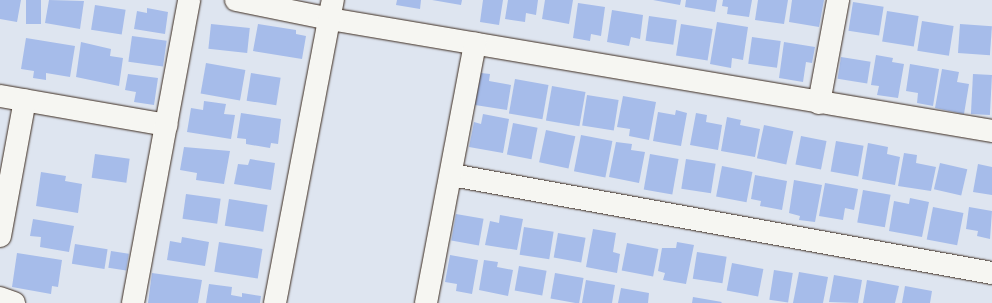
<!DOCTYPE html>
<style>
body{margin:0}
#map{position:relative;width:992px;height:303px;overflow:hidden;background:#dee5f0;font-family:Mali,sans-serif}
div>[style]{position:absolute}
.building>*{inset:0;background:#a6bcea;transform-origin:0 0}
.roads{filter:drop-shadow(0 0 1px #3b2a1e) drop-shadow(0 0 1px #3b2a1e)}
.street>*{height:22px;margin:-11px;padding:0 11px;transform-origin:11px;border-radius:11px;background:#f6f6f2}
span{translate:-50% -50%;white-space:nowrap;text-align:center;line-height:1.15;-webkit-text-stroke:3px #f6f6f2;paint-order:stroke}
</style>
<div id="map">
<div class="building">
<i style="clip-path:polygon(0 0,21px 0,17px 22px,0 19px)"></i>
<i style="left:26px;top:0;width:15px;height:24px"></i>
<i style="clip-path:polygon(49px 0,84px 1px,80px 29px,45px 23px)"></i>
<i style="clip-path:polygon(397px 0,421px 0,420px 9px,396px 5px)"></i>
<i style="clip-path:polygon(432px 0,462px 0,461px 5px)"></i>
<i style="clip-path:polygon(483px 0,503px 0,499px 25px,480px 22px)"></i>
<i style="clip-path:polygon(508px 0,538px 0,536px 15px,526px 13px,525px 22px,505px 19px)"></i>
<i style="clip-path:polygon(545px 0,573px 0,569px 24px,542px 19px)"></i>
<i style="clip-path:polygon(653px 0,681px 0,680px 5px)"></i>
<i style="clip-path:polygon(686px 0,717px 0,715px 12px,685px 7px)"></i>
<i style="clip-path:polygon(723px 0,752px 0,749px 17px,727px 14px,728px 7px,722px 6px)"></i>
<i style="clip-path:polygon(758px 0,788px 0,784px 24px,755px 20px)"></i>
<i style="clip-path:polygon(792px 0,824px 0,819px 27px,789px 22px)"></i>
<i style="left:853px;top:2px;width:31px;height:29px;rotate:9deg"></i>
<i style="clip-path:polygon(578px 3px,605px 7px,601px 36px,591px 34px,590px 41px,573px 38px)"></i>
<i style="left:95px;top:5px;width:31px;height:25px;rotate:9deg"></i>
<i style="clip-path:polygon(147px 8px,168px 12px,165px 34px,134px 29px,137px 11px,147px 13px)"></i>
<i style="clip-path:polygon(612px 10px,643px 15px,640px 39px,631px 37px,629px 46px,607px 42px)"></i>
<i style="left:887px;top:11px;width:32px;height:31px;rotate:9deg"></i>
<i style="left:649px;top:16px;width:28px;height:25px;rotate:8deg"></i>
<i style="left:922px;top:21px;width:32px;height:30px;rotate:9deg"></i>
<i style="clip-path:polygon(717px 22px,748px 27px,743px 60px,732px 58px,731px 68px,710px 64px)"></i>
<i style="left:211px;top:24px;width:39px;height:25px;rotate:6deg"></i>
<i style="clip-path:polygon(258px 24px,296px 30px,296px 34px,306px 36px,302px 59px,253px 51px)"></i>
<i style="left:681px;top:24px;width:32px;height:32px;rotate:9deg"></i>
<i style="left:960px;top:24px;width:32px;height:29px;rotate:4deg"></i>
<i style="left:132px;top:36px;width:35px;height:26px;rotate:8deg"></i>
<i style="left:752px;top:37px;width:29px;height:27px;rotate:8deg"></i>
<i style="clip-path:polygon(26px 38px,75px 46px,70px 77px,46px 73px,46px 80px,33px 78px,34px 71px,21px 69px)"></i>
<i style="clip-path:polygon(81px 42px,111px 49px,110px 56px,123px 58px,119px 86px,76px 77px)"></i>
<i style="clip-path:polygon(784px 42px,815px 47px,812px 63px,806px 62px,803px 82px,779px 78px)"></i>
<i style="clip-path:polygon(876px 55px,893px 58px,892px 62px,904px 64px,898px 98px,877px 95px,879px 86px,871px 85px)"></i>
<i style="left:841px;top:57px;width:30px;height:22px;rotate:9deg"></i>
<i style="left:206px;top:63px;width:40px;height:31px;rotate:10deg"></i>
<i style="clip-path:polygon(910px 64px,939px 69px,933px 106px,917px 103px,918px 93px,906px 91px)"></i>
<i style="clip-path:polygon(942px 69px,959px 72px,957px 82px,969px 84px,964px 114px,935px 108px)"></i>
<i style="left:251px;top:73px;width:30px;height:28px;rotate:9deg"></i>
<i style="clip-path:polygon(481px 73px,490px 74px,489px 81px,511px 85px,507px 110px,475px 105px)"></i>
<i style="clip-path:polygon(128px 74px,158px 78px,154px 105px,134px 102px,136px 92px,125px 90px)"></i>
<i style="left:973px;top:74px;width:19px;height:40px;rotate:3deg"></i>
<i style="left:515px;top:79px;width:34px;height:35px;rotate:10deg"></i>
<i style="left:552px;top:86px;width:34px;height:35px;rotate:10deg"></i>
<i style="left:587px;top:95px;width:32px;height:31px;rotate:9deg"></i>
<i style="clip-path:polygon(623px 96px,656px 102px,649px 140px,629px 136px,630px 129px,617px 127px)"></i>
<i style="clip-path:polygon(204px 101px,226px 104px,224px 114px,235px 115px,231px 139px,187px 132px,191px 108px,203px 110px)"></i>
<i style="clip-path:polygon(676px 110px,687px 113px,681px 146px,653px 141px,658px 112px,675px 115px)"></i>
<i style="clip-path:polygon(241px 113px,281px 119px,278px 144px,271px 143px,270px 148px,246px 144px,246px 139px,237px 138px)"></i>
<i style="clip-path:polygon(696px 113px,707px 115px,706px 122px,722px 125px,718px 150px,690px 145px)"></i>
<i style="clip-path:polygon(483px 114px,509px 119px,503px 153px,469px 147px,474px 122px,481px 124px)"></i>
<i style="clip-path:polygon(727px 117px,741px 120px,740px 125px,760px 129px,755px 157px,721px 151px)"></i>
<i style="left:513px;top:123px;width:25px;height:32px;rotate:11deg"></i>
<i style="left:764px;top:125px;width:30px;height:34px;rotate:12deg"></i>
<i style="left:546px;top:130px;width:30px;height:33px;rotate:12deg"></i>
<i style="left:581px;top:135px;width:32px;height:37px;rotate:11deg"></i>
<i style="left:801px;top:136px;width:26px;height:29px;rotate:11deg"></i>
<i style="left:836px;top:141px;width:28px;height:31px;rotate:10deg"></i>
<i style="clip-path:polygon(616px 142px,632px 144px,631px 150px,645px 152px,639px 183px,609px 177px)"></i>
<i style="clip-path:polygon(868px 143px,888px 147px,887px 154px,900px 157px,895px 185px,862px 179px)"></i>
<i style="clip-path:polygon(184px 147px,230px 151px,224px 184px,196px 180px,197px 173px,180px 170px)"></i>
<i style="clip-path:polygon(904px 153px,917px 155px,916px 163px,936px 167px,931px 191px,898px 186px)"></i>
<i style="left:95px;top:154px;width:35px;height:24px;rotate:8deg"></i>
<i style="left:650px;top:154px;width:29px;height:36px;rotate:10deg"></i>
<i style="clip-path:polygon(250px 159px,275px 163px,271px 190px,234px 184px,238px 164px,248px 165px)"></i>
<i style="left:686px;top:159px;width:30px;height:30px;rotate:9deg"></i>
<i style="left:940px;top:163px;width:28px;height:27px;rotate:13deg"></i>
<i style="clip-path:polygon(978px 164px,992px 167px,992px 195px,973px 192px)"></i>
<i style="left:722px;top:166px;width:31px;height:31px;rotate:11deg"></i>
<i style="clip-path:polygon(41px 172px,66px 176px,65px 181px,82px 184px,78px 213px,36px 206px)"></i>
<i style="clip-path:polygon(755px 175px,787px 181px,782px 210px,760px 206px,761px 201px,751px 199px)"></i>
<i style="clip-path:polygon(794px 180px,822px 185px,815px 222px,799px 220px,800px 216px,789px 213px)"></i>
<i style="clip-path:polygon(825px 183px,858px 189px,854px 210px,845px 208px,843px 220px,819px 216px)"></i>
<i style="left:863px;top:190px;width:28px;height:33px;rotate:10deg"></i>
<i style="left:186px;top:194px;width:35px;height:25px;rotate:8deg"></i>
<i style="clip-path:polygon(910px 198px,929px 202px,922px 237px,889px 231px,894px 201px,909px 204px)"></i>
<i style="left:229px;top:199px;width:39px;height:27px;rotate:9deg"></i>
<i style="left:933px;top:207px;width:31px;height:33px;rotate:11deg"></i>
<i style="clip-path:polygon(969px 207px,992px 211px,990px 239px,977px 236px,978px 231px,966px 229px)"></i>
<i style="left:456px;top:214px;width:28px;height:27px;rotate:10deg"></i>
<i style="clip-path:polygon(500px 215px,523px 219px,517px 250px,485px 245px,490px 221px,499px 223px)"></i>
<i style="clip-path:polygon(33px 219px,74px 226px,69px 252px,40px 247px,41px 237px,30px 236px)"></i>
<i style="left:524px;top:227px;width:30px;height:28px;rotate:9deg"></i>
<i style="clip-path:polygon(593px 229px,616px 233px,613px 252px,620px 254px,617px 273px,586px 267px)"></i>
<i style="left:558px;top:233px;width:28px;height:25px;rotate:10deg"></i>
<i style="clip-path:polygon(182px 237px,209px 242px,205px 266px,167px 260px,170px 241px,181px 243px)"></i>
<i style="left:219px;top:242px;width:44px;height:30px;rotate:9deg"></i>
<i style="clip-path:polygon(677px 242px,694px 245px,686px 284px,663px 280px,665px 273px,658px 271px,662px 248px,676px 248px)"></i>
<i style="left:627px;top:243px;width:32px;height:28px;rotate:11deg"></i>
<i style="left:75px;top:244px;width:33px;height:20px;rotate:9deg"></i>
<i style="left:111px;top:251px;width:18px;height:17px;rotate:9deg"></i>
<i style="left:697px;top:252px;width:30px;height:27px;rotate:9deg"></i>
<i style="clip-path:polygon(17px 253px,62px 260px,58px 287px,52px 286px,51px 294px,12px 287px)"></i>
<i style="clip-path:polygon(450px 255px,478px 260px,472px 294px,456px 291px,457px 284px,445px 282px)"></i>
<i style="clip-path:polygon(484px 260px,498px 262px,497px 267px,513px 270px,508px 296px,479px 290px)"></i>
<i style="left:732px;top:263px;width:32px;height:28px;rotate:11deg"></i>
<i style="left:519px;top:266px;width:28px;height:25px;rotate:10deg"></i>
<i style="left:774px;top:270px;width:19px;height:30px;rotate:9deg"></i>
<i style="clip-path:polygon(799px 272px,828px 277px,823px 303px,793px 303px)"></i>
<i style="clip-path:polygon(152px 273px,202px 280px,198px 303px,148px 303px)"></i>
<i style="left:555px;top:273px;width:29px;height:26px;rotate:10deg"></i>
<i style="clip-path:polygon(834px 275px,862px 280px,858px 303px,829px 302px)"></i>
<i style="clip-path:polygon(586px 280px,615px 285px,612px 303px,582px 303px)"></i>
<i style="clip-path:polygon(867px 280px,899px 286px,895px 303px,863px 303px)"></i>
<i style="clip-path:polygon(209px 284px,232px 287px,231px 295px,242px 297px,242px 293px,261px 296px,260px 303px,206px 303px)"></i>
<i style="clip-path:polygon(905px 286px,932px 291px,930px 303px,902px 303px)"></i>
<i style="clip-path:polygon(621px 288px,649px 293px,648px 303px,618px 303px)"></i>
<i style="clip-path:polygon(693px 297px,722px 302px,721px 303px,692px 303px)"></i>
</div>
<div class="roads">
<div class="street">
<i style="left:236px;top:0;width:96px;rotate:11.4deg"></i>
<i style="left:330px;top:19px;width:671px;rotate:9.6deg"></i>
<i style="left:0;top:96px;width:169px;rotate:9.9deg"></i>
<i style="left:819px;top:103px;width:105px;rotate:-79.5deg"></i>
<i style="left:452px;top:175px;width:549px;rotate:10.29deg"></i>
<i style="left:0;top:236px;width:138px;rotate:-79.6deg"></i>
<i style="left:0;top:298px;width:15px;rotate:20deg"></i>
<i style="left:133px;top:303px;width:308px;rotate:-79.5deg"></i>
<i style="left:275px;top:303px;width:309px;rotate:-79.2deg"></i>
<i style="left:426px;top:303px;width:264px;rotate:-79.3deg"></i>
</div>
</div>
</div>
